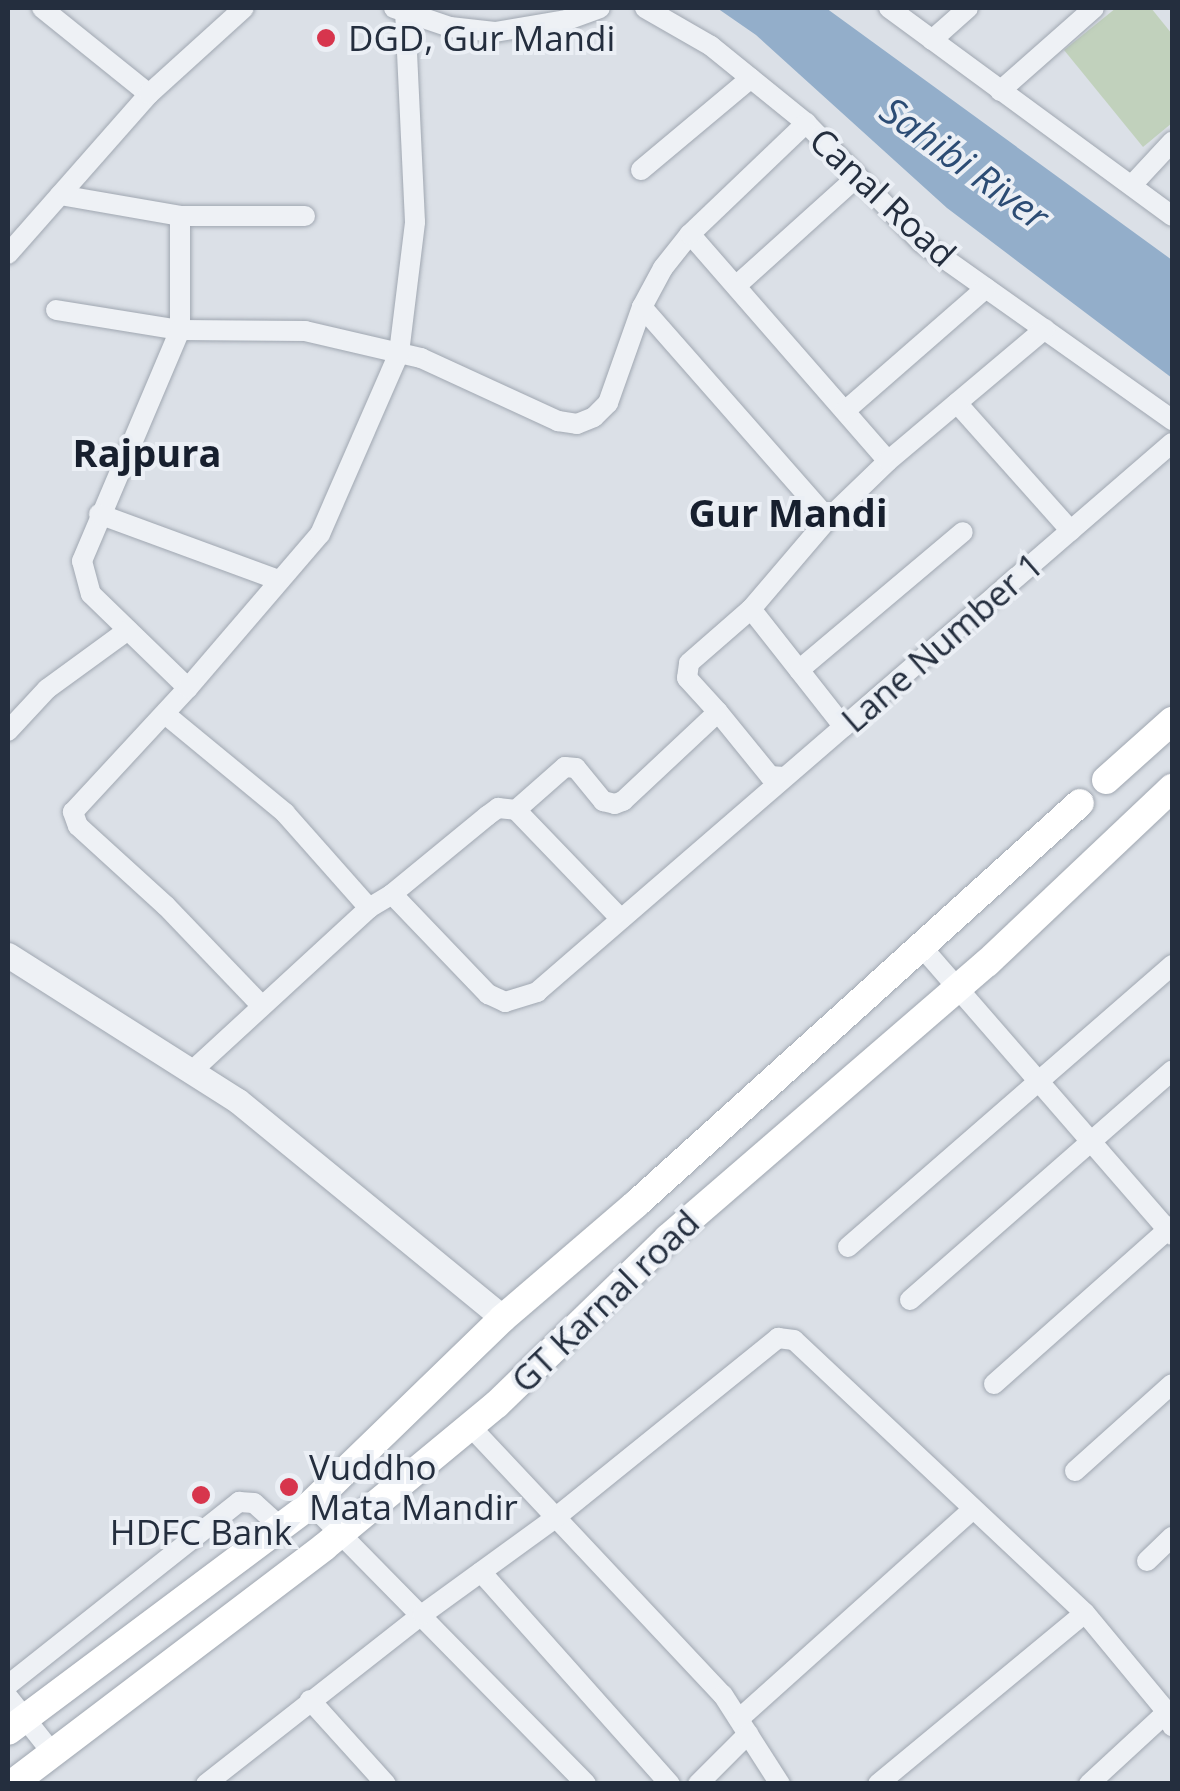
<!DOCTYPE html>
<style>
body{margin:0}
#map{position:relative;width:1180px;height:1791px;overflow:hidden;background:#dbe0e7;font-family:"Open Sans",sans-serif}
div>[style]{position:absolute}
.green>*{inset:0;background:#c1d1bc}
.water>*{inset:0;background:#93aeca}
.roads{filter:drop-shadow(0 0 2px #a0a7b1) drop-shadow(0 0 2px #a0a7b1)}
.minor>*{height:20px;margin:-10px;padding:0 10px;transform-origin:10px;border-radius:10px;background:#eef1f5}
.tertiary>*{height:25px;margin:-12.5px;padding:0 12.5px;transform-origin:12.5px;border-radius:12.5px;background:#eef1f5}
.secondary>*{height:28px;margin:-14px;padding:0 14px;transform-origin:14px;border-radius:14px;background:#fff}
.dots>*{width:28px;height:28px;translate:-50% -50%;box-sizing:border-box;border:5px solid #ebeff5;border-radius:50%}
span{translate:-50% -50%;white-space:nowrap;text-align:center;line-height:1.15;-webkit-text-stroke:8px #ebeff5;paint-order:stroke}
.poi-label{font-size:35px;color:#242e3e}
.left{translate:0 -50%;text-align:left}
.street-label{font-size:35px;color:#242e3e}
.water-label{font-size:38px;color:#2c4c74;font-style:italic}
.neighbourhood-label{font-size:38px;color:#171f2e;font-weight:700}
.frame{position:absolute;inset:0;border:10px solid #242e3e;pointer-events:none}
</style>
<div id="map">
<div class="green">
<i style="clip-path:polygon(1116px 8px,1151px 8px,1172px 34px,1172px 123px,1143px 147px,1064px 50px)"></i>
</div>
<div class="water">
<i style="clip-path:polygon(717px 8px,826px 8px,1172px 260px,1172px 378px,947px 208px,756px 35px)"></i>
</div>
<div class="roads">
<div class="minor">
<i style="left:42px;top:8px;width:137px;rotate:38.8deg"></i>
<i style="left:394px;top:8px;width:59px;rotate:18.7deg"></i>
<i style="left:450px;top:27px;width:45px;rotate:6.3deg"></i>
<i style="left:495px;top:32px;width:73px;rotate:-9.5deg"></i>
<i style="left:567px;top:20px;width:35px;rotate:-20deg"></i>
<i style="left:645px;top:8px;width:76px;rotate:29.9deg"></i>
<i style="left:711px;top:46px;width:122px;rotate:39deg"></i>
<i style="left:806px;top:123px;width:165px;rotate:46deg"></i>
<i style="left:921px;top:242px;width:308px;rotate:35.3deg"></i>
<i style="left:889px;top:8px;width:351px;rotate:36.3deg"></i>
<i style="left:932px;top:40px;width:48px;rotate:-41.6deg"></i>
<i style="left:1000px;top:91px;width:125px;rotate:-41.4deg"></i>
<i style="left:641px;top:170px;width:143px;rotate:-39.9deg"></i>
<i style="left:1132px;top:185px;width:59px;rotate:-47.1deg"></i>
<i style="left:60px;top:195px;width:122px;rotate:9.9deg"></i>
<i style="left:180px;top:216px;width:125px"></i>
<i style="left:180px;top:216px;width:114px;rotate:90deg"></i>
<i style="left:180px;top:330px;width:251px;rotate:113deg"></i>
<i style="left:82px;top:561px;width:34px;rotate:75deg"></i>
<i style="left:91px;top:594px;width:135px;rotate:44.1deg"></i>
<i style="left:690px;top:234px;width:301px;rotate:48.9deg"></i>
<i style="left:8px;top:254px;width:213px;rotate:-48.6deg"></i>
<i style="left:149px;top:94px;width:128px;rotate:-42.2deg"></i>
<i style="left:736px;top:286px;width:163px;rotate:-42deg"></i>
<i style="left:642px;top:307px;width:282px;rotate:48.7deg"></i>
<i style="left:56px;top:310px;width:126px;rotate:9.2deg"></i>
<i style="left:180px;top:330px;width:125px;rotate:0.5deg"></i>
<i style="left:305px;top:331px;width:119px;rotate:13.1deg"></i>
<i style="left:421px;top:358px;width:151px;rotate:24.7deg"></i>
<i style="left:558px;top:421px;width:19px;rotate:9deg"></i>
<i style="left:577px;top:424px;width:18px;rotate:-22deg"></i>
<i style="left:594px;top:417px;width:20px;rotate:-45deg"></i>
<i style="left:608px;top:403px;width:102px;rotate:-70.5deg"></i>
<i style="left:642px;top:307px;width:44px;rotate:-61.7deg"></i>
<i style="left:663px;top:268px;width:43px;rotate:-51.5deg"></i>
<i style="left:690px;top:234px;width:161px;rotate:-43.7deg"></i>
<i style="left:957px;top:403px;width:171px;rotate:48.3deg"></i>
<i style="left:845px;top:411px;width:187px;rotate:-41.1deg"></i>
<i style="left:99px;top:514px;width:191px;rotate:20.2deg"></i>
<i style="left:751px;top:609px;width:150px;rotate:51.8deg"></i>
<i style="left:799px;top:670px;width:214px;rotate:-40.1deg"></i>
<i style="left:718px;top:712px;width:82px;rotate:50.9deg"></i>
<i style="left:770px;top:776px;width:14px;rotate:4deg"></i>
<i style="left:165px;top:714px;width:156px;rotate:39.5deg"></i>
<i style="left:285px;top:813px;width:127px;rotate:48.5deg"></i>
<i style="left:8px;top:731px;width:57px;rotate:-47.1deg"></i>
<i style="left:47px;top:689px;width:100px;rotate:-36.1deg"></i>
<i style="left:516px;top:810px;width:151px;rotate:46.1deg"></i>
<i style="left:392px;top:894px;width:123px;rotate:-39.4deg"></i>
<i style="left:487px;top:816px;width:14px;rotate:-36deg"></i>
<i style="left:498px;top:808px;width:18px;rotate:6deg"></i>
<i style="left:516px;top:810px;width:65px;rotate:-41.3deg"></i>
<i style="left:565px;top:767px;width:11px;rotate:5deg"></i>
<i style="left:576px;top:768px;width:43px;rotate:50.7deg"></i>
<i style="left:603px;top:801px;width:12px;rotate:14deg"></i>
<i style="left:615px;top:804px;width:9px;rotate:-21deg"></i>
<i style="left:623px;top:801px;width:130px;rotate:-43.1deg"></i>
<i style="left:718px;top:712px;width:46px;rotate:-132.4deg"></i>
<i style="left:687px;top:678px;width:15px;rotate:-82deg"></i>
<i style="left:689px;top:663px;width:82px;rotate:-41.1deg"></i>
<i style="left:751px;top:609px;width:118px;rotate:-49.5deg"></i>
<i style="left:828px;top:519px;width:83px;rotate:-44deg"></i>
<i style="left:888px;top:461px;width:205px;rotate:-40.1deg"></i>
<i style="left:921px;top:946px;width:383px;rotate:49deg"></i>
<i style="left:261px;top:1005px;width:137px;rotate:-133.8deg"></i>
<i style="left:166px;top:906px;width:119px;rotate:-137.7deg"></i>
<i style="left:78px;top:826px;width:15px;rotate:-110deg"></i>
<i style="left:73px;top:812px;width:169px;rotate:-47.2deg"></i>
<i style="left:188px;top:688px;width:203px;rotate:-49.4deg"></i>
<i style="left:320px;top:534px;width:197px;rotate:-66.4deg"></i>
<i style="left:399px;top:353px;width:132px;rotate:-83deg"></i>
<i style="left:415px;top:222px;width:214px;rotate:-92.7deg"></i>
<i style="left:192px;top:1071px;width:241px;rotate:-42.6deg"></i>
<i style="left:369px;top:908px;width:27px;rotate:-31deg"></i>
<i style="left:392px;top:894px;width:139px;rotate:46.2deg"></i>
<i style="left:488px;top:994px;width:19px;rotate:25deg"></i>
<i style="left:505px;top:1002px;width:34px;rotate:-17deg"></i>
<i style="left:537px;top:992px;width:839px;rotate:-40.85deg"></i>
<i style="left:848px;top:1247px;width:430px;rotate:-41deg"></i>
<i style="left:910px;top:1300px;width:348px;rotate:-41.2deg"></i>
<i style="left:994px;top:1384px;width:238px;rotate:-41.6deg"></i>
<i style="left:470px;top:1426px;width:369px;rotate:46.8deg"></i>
<i style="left:723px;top:1695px;width:106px;rotate:57.4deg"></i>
<i style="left:1075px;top:1471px;width:130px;rotate:-41.9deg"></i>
<i style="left:311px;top:1504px;width:392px;rotate:45.5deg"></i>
<i style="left:1147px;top:1561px;width:35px;rotate:-44deg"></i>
<i style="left:481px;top:1572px;width:284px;rotate:48.3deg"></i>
<i style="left:8px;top:1685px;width:295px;rotate:-38.4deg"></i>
<i style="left:239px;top:1502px;width:15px;rotate:4deg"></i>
<i style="left:254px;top:1503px;width:36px;rotate:42deg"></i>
<i style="left:8px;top:1697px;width:74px;rotate:51.6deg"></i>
<i style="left:310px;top:1700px;width:113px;rotate:47.9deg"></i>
<i style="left:739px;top:1719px;width:314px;rotate:-41.9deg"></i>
<i style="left:206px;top:1784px;width:276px;rotate:-38.1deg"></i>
<i style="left:423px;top:1614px;width:163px;rotate:-36deg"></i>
<i style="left:555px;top:1518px;width:287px;rotate:-38.9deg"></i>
<i style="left:778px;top:1338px;width:16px;rotate:7deg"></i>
<i style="left:794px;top:1340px;width:399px;rotate:43.2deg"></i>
<i style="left:698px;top:1784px;width:71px;rotate:-45deg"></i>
<i style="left:878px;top:1784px;width:268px;rotate:-39.6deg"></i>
<i style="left:1085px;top:1613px;width:129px;rotate:50.4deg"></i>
<i style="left:1089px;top:1784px;width:106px;rotate:-42.7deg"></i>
<i style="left:1167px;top:1712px;width:15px;rotate:70deg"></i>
</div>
<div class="tertiary">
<i style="left:8px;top:955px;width:272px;rotate:32.4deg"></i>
<i style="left:238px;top:1101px;width:343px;rotate:39.3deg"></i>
</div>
<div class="secondary">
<i style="left:1106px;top:780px;width:89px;rotate:-41.8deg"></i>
<i style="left:8px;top:1731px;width:379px;rotate:-36.8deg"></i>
<i style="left:311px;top:1504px;width:267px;rotate:-44.1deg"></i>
<i style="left:503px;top:1318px;width:175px;rotate:-40.6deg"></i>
<i style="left:636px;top:1204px;width:598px;rotate:-42.09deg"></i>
<i style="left:12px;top:1784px;width:392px;rotate:-37.2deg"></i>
<i style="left:324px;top:1547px;width:224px;rotate:-39.6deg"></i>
<i style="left:497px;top:1404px;width:238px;rotate:-44.1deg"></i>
<i style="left:668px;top:1238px;width:421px;rotate:-40.8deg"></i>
<i style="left:987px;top:963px;width:255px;rotate:-43.4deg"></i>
</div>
</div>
<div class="dots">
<i style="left:326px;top:38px;background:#d7354d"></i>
<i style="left:289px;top:1487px;background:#d7354d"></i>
<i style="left:201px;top:1495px;background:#d7354d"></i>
</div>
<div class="poi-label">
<span class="left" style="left:348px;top:38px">DGD, Gur Mandi</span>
<span class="left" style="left:309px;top:1487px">Vuddho<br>Mata Mandir</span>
<span style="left:201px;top:1532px">HDFC Bank</span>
</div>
<div class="street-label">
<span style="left:883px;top:197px;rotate:43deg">Canal Road</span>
<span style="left:942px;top:642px;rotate:-41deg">Lane Number 1</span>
<span style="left:605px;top:1301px;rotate:-44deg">GT Karnal road</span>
</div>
<div class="water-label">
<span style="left:965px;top:163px;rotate:36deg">Sahibi River</span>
</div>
<div class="neighbourhood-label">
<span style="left:147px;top:453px">Rajpura</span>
<span style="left:788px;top:513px">Gur Mandi</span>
</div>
<div class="frame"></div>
</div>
